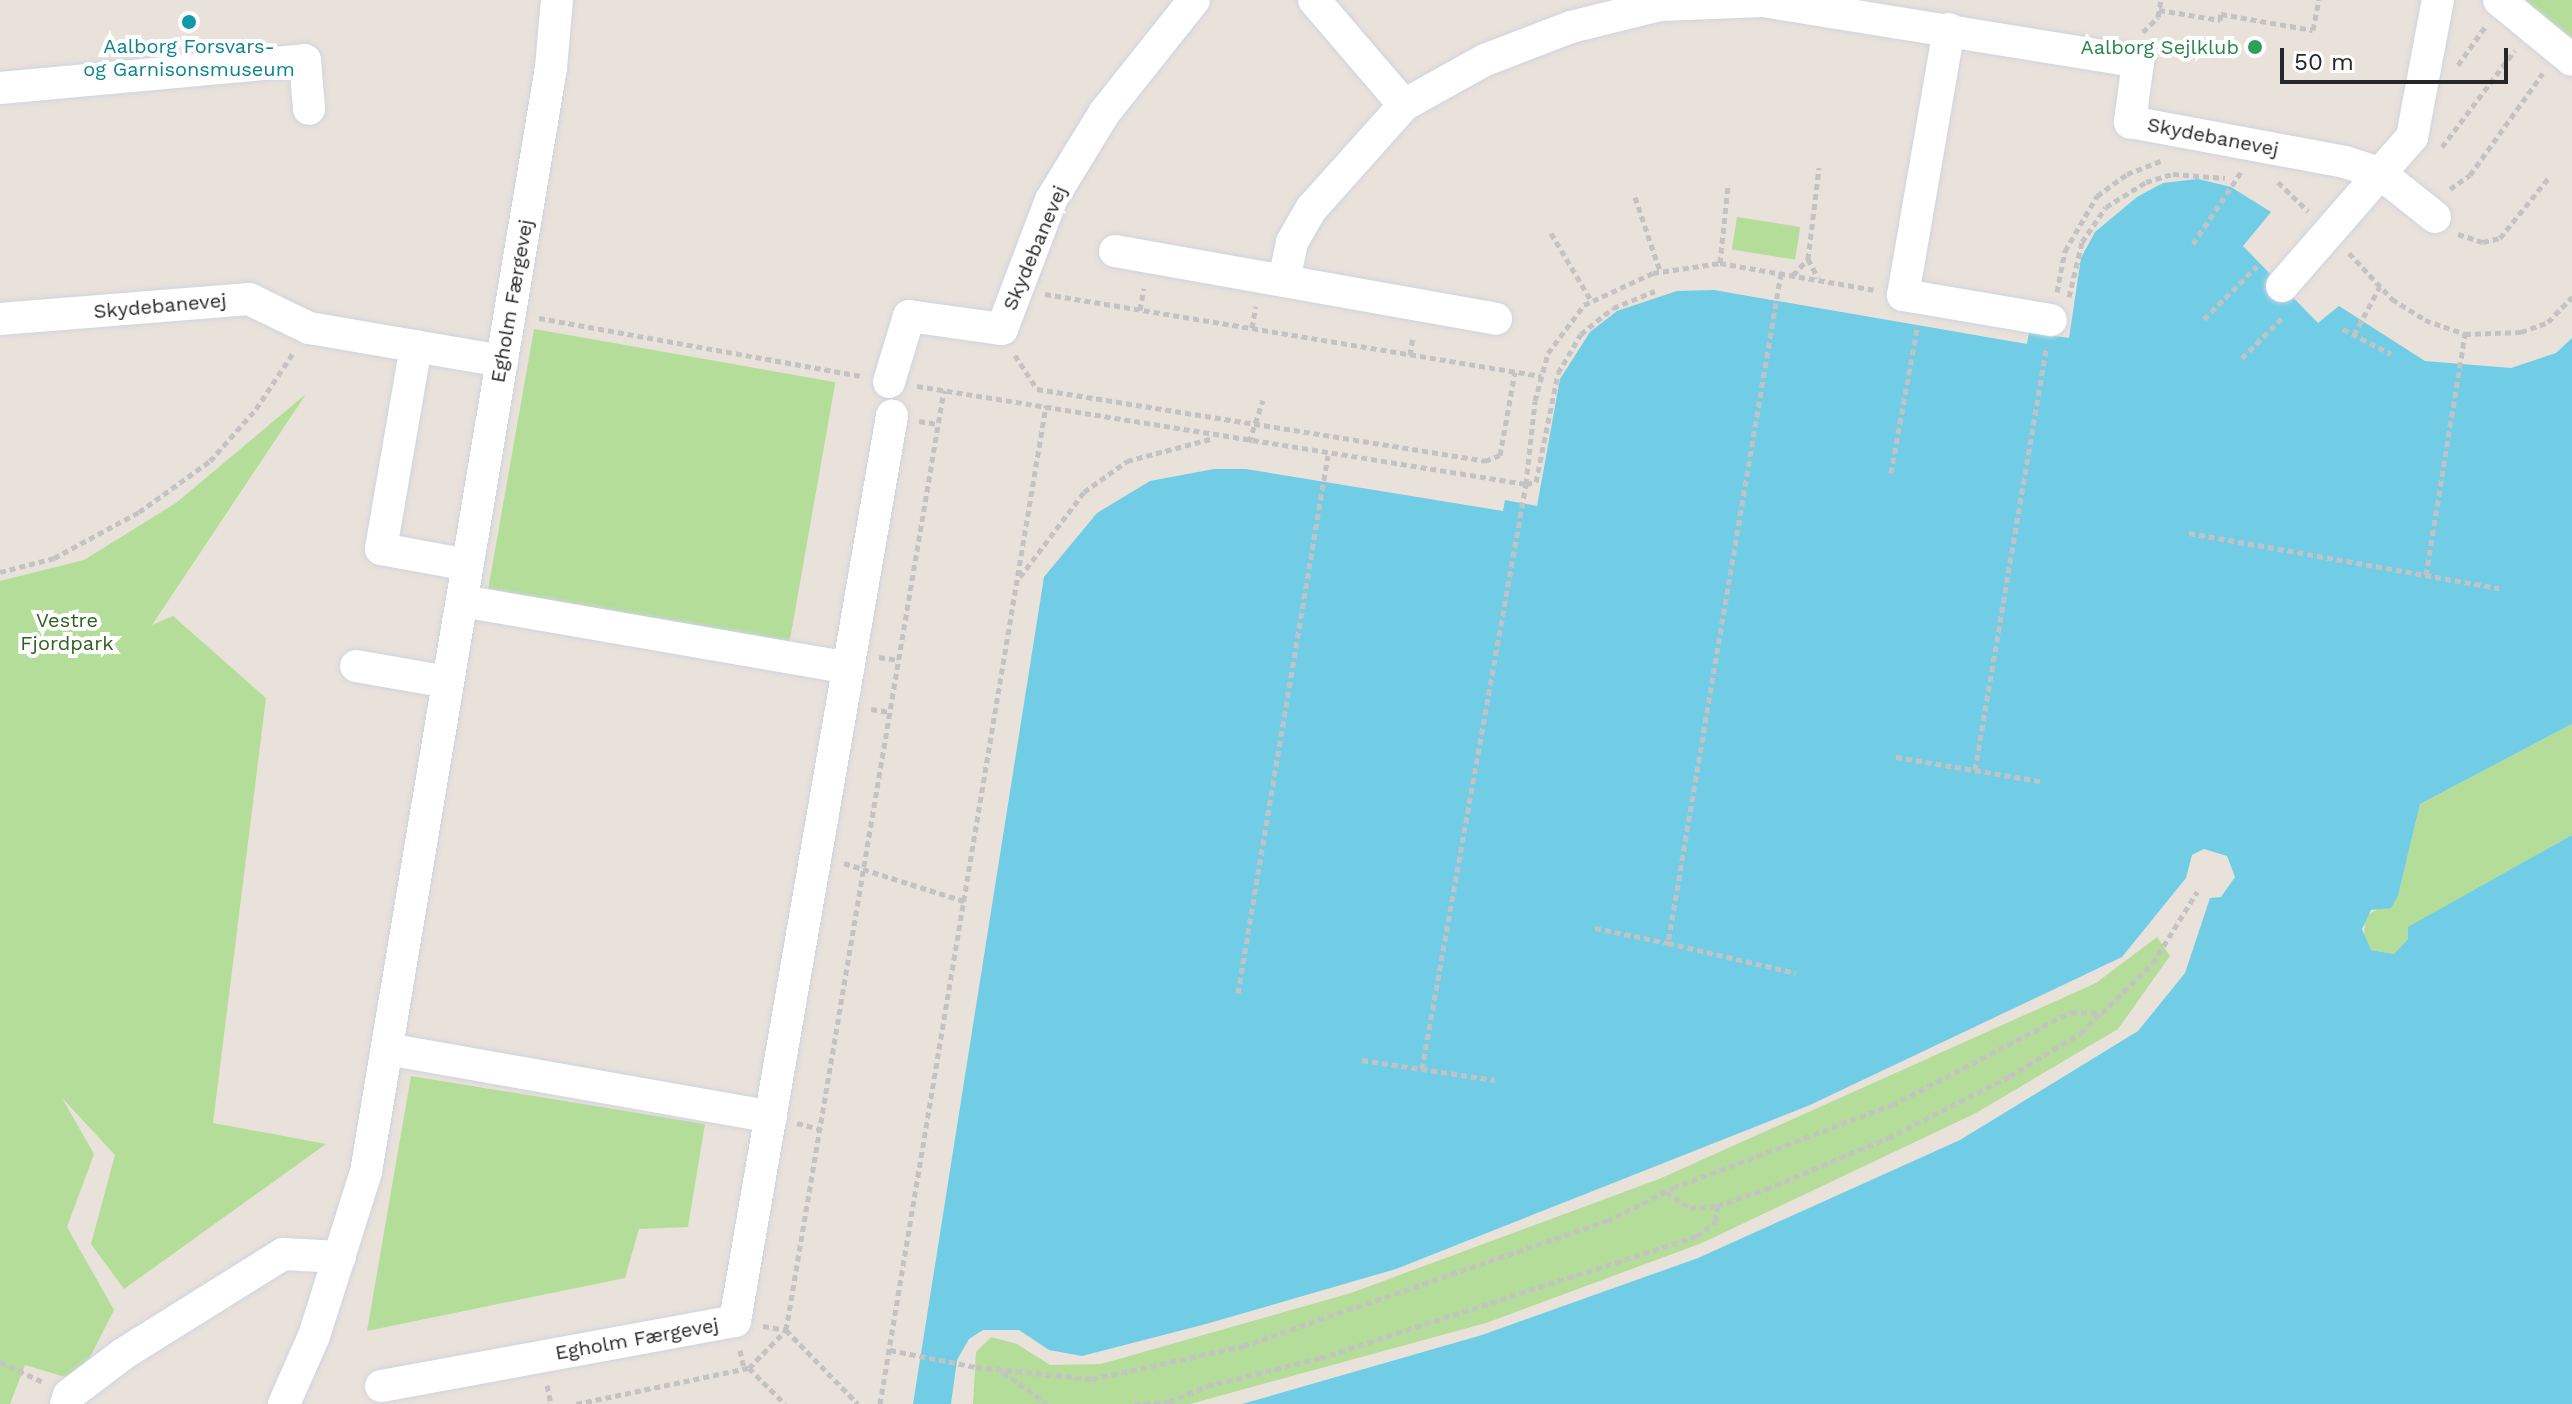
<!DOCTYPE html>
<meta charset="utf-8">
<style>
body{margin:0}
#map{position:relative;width:2572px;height:1404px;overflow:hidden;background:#e9e2da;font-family:"Work Sans",sans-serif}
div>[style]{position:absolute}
.green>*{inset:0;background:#b3dd98;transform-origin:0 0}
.water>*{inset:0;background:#71cde6}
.path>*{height:5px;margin-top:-2.5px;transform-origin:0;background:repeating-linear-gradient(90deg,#c3c3c3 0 6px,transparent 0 10px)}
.roads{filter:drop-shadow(0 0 2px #cfd3e0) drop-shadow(0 0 2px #cfd3e0)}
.minor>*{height:32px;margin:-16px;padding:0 16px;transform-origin:16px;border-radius:16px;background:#fff}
.dots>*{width:22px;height:22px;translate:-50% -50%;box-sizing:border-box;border:4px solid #fff;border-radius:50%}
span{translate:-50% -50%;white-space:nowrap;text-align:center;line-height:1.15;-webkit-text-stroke:8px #fff;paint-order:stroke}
.culture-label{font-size:20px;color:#0d838f}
.leisure-label{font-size:20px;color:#27864d}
.right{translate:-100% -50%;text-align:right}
.street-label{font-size:20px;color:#272727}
.park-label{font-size:20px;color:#2e5f1d}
.scale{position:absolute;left:2280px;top:48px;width:228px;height:36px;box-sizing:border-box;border:4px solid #272727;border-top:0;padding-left:10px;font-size:24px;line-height:28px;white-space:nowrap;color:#272727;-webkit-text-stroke:6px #fff;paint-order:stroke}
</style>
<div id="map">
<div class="green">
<i style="clip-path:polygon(2518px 0,2572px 0,2572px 38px)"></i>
<i style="left:1737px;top:217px;width:64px;height:33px;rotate:9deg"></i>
<i style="left:534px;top:329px;width:306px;height:264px;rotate:10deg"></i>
<i style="clip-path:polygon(306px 394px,152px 625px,173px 616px,266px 698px,213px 1123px,326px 1144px,124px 1289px,91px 1244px,115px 1155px,62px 1098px,94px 1154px,67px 1227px,114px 1310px,89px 1359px,65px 1377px,25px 1365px,10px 1404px,0 1404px,0 581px,84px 560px,176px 503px)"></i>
<i style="clip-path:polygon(2572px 724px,2572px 835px,2409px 927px,2408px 939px,2394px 954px,2371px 950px,2364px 941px,2365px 917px,2398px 896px,2420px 804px)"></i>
<i style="clip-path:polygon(2157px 937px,2170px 956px,2118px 1029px,1976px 1113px,1702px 1243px,1486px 1323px,1190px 1404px,973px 1404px,976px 1352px,991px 1337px,1017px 1344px,1050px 1365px,1101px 1364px,1351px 1293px,1659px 1179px,2096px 983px)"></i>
<i style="clip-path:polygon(411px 1076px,705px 1124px,688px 1227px,639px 1229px,625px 1278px,367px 1331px)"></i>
</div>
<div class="water">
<i style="clip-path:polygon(2198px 179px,2231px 187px,2271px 212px,2243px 246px,2318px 323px,2339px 306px,2425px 361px,2511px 368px,2556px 353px,2572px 338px,2572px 724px,2420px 804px,2398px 896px,2391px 908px,2371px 910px,2362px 929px,2371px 950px,2394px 954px,2408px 939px,2408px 927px,2572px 835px,2572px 1404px,1242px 1404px,1482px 1335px,1698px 1258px,1960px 1140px,2138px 1031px,2185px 973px,2210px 898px,2221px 897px,2235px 877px,2227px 856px,2204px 849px,2192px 855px,2186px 878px,2122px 957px,1810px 1105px,1396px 1269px,1206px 1324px,1082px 1356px,1049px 1350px,1019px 1330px,983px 1330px,969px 1339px,957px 1360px,951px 1404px,913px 1404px,1044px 577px,1097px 513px,1150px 481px,1214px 469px,1246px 469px,1503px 511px,1505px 500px,1537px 506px,1560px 379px,1590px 332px,1617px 311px,1677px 291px,1714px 290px,2027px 344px,2029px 332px,2069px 338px,2081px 258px,2095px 232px,2137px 197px,2163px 183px)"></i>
</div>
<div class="path">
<i style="left:2159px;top:10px;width:62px;rotate:9.3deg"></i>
<i style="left:2220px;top:20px;width:6px;rotate:-81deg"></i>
<i style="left:2221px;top:14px;width:93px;rotate:9.9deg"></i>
<i style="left:2313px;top:30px;width:31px;rotate:-79deg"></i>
<i style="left:2143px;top:32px;width:21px;rotate:-45deg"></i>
<i style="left:2158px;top:17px;width:17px;rotate:-80deg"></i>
<i style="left:2458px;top:65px;width:47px;rotate:-54.6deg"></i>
<i style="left:2442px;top:147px;width:121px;rotate:-53deg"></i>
<i style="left:2278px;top:182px;width:42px;rotate:44deg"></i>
<i style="left:2450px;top:189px;width:24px;rotate:-35deg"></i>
<i style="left:2470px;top:175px;width:125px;rotate:-54.4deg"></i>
<i style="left:1635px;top:197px;width:78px;rotate:71.3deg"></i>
<i style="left:1551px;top:233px;width:80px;rotate:59.3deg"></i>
<i style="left:2458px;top:234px;width:26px;rotate:18deg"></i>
<i style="left:2483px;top:242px;width:17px;rotate:-13deg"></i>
<i style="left:2500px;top:238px;width:80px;rotate:-51.1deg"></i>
<i style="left:2193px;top:244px;width:87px;rotate:-56.3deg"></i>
<i style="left:2349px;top:253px;width:63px;rotate:46.9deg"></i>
<i style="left:2392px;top:299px;width:39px;rotate:32deg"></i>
<i style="left:2425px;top:320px;width:42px;rotate:19.3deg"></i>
<i style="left:2465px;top:334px;width:56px;rotate:-2deg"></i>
<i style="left:2521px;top:332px;width:29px;rotate:-20deg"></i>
<i style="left:2548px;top:322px;width:35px;rotate:-46deg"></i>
<i style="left:1808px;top:259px;width:92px;rotate:-83.1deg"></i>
<i style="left:1720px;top:263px;width:78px;rotate:-84.1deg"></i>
<i style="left:1781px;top:273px;width:679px;rotate:99.57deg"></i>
<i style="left:1668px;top:943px;width:131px;rotate:13.2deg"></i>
<i style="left:1793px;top:275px;width:22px;rotate:-47deg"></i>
<i style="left:1808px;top:259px;width:21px;rotate:62deg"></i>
<i style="left:2057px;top:292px;width:42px;rotate:-79deg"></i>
<i style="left:2065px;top:251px;width:64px;rotate:-59.8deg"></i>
<i style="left:2097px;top:196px;width:37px;rotate:-36deg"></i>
<i style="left:2127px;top:174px;width:40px;rotate:-21deg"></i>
<i style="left:1045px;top:294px;width:503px;rotate:9.39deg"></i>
<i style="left:2069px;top:297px;width:57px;rotate:-76.7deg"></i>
<i style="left:2082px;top:242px;width:42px;rotate:-55.6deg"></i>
<i style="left:2106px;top:207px;width:47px;rotate:-32deg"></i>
<i style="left:2146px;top:182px;width:28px;rotate:-17deg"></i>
<i style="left:2173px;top:174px;width:52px;rotate:4.4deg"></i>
<i style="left:1140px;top:310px;width:22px;rotate:-80deg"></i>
<i style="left:539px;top:318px;width:326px;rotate:10.2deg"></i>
<i style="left:2204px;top:319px;width:75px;rotate:-45deg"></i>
<i style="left:1252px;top:328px;width:22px;rotate:-80deg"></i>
<i style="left:2343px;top:329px;width:54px;rotate:27.5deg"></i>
<i style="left:2354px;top:335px;width:55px;rotate:-62deg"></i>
<i style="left:1015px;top:355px;width:40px;rotate:57.1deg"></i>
<i style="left:1037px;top:389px;width:454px;rotate:9.1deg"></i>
<i style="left:1485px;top:461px;width:16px;rotate:-22deg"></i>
<i style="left:1500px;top:455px;width:84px;rotate:-79.8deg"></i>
<i style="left:1410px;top:355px;width:19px;rotate:-81deg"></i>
<i style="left:2242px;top:358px;width:58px;rotate:-45deg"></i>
<i style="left:917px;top:386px;width:617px;rotate:9.14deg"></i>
<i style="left:1526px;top:484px;width:83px;rotate:-83.8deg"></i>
<i style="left:1535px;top:401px;width:50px;rotate:-74.8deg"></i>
<i style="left:1548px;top:353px;width:60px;rotate:-53.1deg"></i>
<i style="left:1584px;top:305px;width:76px;rotate:-24.9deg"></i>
<i style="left:1653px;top:273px;width:68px;rotate:-8.5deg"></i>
<i style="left:1720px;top:263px;width:156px;rotate:9.9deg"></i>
<i style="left:919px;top:421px;width:19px;rotate:9deg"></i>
<i style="left:1249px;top:442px;width:44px;rotate:-71.6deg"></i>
<i style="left:1891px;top:473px;width:147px;rotate:-79.8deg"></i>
<i style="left:2189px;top:533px;width:315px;rotate:10.1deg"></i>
<i style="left:0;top:572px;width:56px;rotate:-14.5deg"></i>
<i style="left:54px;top:558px;width:97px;rotate:-28.4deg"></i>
<i style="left:139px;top:512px;width:87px;rotate:-35.7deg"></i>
<i style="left:210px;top:461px;width:69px;rotate:-48.5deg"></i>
<i style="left:256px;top:409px;width:67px;rotate:-56.5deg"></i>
<i style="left:2426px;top:575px;width:244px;rotate:-80.8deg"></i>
<i style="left:1020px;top:577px;width:106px;rotate:-53deg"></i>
<i style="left:1084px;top:492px;width:53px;rotate:-35.8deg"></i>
<i style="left:1127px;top:461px;width:90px;rotate:-14.8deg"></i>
<i style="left:879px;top:657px;width:20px;rotate:9deg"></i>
<i style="left:871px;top:709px;width:19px;rotate:9deg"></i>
<i style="left:1896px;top:757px;width:146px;rotate:9.5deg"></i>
<i style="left:1975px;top:770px;width:427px;rotate:-80.4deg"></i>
<i style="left:844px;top:863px;width:129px;rotate:17.6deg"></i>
<i style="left:1595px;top:928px;width:75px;rotate:11.6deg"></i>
<i style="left:1238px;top:993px;width:545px;rotate:-80.5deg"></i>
<i style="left:1362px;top:1060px;width:134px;rotate:8.6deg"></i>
<i style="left:1422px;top:1069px;width:594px;rotate:-79.92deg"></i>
<i style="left:1526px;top:484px;width:10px;rotate:-11deg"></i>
<i style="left:1536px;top:482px;width:111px;rotate:-78.6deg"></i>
<i style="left:1558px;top:373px;width:45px;rotate:-59.5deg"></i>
<i style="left:1581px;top:334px;width:41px;rotate:-39.1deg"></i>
<i style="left:1613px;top:308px;width:45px;rotate:-22deg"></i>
<i style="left:797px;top:1123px;width:23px;rotate:15deg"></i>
<i style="left:1666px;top:1192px;width:29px;rotate:34deg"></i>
<i style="left:1690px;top:1208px;width:27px;rotate:-4deg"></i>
<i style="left:1717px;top:1206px;width:52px;rotate:-19.1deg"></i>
<i style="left:1766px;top:1189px;width:132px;rotate:-22.7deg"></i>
<i style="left:1888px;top:1138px;width:137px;rotate:-26.9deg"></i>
<i style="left:2010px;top:1076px;width:83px;rotate:-31.2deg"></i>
<i style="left:2081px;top:1033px;width:28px;rotate:-45deg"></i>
<i style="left:763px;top:1326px;width:23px;rotate:10deg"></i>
<i style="left:786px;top:1330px;width:103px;rotate:45.8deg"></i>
<i style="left:740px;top:1350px;width:19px;rotate:78deg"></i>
<i style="left:890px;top:1350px;width:88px;rotate:11.2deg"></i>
<i style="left:976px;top:1367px;width:117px;rotate:5.9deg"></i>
<i style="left:1092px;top:1379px;width:155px;rotate:-12.3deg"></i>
<i style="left:1243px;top:1346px;width:385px;rotate:-19deg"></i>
<i style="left:1607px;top:1221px;width:74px;rotate:-26.6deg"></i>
<i style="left:1673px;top:1188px;width:234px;rotate:-20.8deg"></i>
<i style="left:1892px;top:1105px;width:202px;rotate:-27.5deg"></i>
<i style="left:2071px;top:1012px;width:31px;rotate:2deg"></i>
<i style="left:2102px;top:1013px;width:71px;rotate:-44.4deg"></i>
<i style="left:2153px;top:963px;width:84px;rotate:-58.2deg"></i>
<i style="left:0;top:1362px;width:47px;rotate:24.9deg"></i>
<i style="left:749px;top:1368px;width:51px;rotate:45deg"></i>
<i style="left:1003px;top:1372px;width:54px;rotate:36deg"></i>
<i style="left:547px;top:1385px;width:19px;rotate:78deg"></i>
<i style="left:576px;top:1404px;width:177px;rotate:-11.8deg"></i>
<i style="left:749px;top:1368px;width:53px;rotate:-45.8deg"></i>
<i style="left:786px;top:1330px;width:953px;rotate:-80.46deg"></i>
<i style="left:880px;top:1404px;width:1012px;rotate:-80.56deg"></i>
<i style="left:1134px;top:1404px;width:35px;rotate:-3deg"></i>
<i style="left:1169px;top:1402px;width:41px;rotate:-22.8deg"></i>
<i style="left:1207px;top:1386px;width:116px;rotate:-13.9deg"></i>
<i style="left:1320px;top:1358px;width:396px;rotate:-17.9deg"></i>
<i style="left:1697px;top:1236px;width:24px;rotate:-38deg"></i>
<i style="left:1716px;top:1221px;width:15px;rotate:-86deg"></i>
</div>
<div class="roads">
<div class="minor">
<i style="left:1314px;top:0;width:138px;rotate:49.4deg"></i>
<i style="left:2499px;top:0;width:94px;rotate:39.4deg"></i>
<i style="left:1949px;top:29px;width:270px;rotate:99.8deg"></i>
<i style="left:1903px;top:295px;width:150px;rotate:9.6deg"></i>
<i style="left:0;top:88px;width:306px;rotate:-5.2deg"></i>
<i style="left:305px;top:60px;width:49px;rotate:85.3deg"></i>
<i style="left:1115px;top:251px;width:387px;rotate:10.1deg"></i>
<i style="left:1284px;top:280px;width:39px;rotate:-78deg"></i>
<i style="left:1292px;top:242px;width:39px;rotate:-60deg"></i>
<i style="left:1312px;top:208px;width:138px;rotate:-48.2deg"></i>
<i style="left:1404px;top:105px;width:93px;rotate:-29.1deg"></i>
<i style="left:1485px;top:60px;width:92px;rotate:-21deg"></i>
<i style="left:1571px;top:27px;width:92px;rotate:-13.9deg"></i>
<i style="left:1660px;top:5px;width:103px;rotate:-2.2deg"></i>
<i style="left:1763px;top:1px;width:380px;rotate:9.2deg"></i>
<i style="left:2138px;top:62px;width:61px;rotate:97.6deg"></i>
<i style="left:2130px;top:122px;width:219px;rotate:10.5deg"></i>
<i style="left:2345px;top:162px;width:38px;rotate:18deg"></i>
<i style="left:2381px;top:174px;width:69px;rotate:38.5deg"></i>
<i style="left:2282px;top:286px;width:198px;rotate:-48.9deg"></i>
<i style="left:2412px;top:137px;width:139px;rotate:-79.3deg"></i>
<i style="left:0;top:319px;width:250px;rotate:-4.6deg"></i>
<i style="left:249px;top:299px;width:67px;rotate:25.8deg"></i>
<i style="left:309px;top:328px;width:196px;rotate:9.7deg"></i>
<i style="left:416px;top:346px;width:206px;rotate:99.8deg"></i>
<i style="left:381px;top:549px;width:88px;rotate:10.4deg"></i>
<i style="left:889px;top:382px;width:69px;rotate:-73.1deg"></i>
<i style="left:909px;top:316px;width:94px;rotate:8deg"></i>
<i style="left:1002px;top:329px;width:138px;rotate:-69.2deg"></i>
<i style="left:1051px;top:200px;width:103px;rotate:-58.5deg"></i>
<i style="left:1105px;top:112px;width:143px;rotate:-51.5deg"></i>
<i style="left:462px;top:601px;width:392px;rotate:9.8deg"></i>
<i style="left:356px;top:666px;width:93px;rotate:9.9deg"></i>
<i style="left:387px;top:1049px;width:390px;rotate:10deg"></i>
<i style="left:381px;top:1386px;width:360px;rotate:-10.4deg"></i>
<i style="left:735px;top:1321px;width:919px;rotate:-80.16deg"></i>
<i style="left:66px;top:1404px;width:9px;rotate:-72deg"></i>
<i style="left:69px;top:1395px;width:68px;rotate:-37.2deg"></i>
<i style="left:123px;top:1354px;width:189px;rotate:-32deg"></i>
<i style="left:283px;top:1254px;width:57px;rotate:3deg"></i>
<i style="left:284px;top:1404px;width:74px;rotate:-66.2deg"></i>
<i style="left:314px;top:1336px;width:172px;rotate:-72.4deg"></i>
<i style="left:366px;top:1172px;width:1119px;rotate:-80.49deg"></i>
<i style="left:551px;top:68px;width:68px;rotate:-85deg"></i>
</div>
</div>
<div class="dots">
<i style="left:189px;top:22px;background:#0f9aa8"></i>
<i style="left:2255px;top:47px;background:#2e9e5b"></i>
</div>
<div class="culture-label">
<span style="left:189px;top:58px">Aalborg Forsvars-<br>og Garnisonsmuseum</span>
</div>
<div class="leisure-label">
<span class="right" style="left:2239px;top:47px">Aalborg Sejlklub</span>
</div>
<div class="street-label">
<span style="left:2213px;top:137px;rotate:11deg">Skydebanevej</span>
<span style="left:1035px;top:248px;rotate:-67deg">Skydebanevej</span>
<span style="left:512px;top:301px;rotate:-80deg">Egholm Færgevej</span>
<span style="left:160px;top:306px;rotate:-5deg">Skydebanevej</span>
<span style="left:637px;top:1339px;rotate:-10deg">Egholm Færgevej</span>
</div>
<div class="park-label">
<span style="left:67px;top:632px">Vestre<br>Fjordpark</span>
</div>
<div class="scale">50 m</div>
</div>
